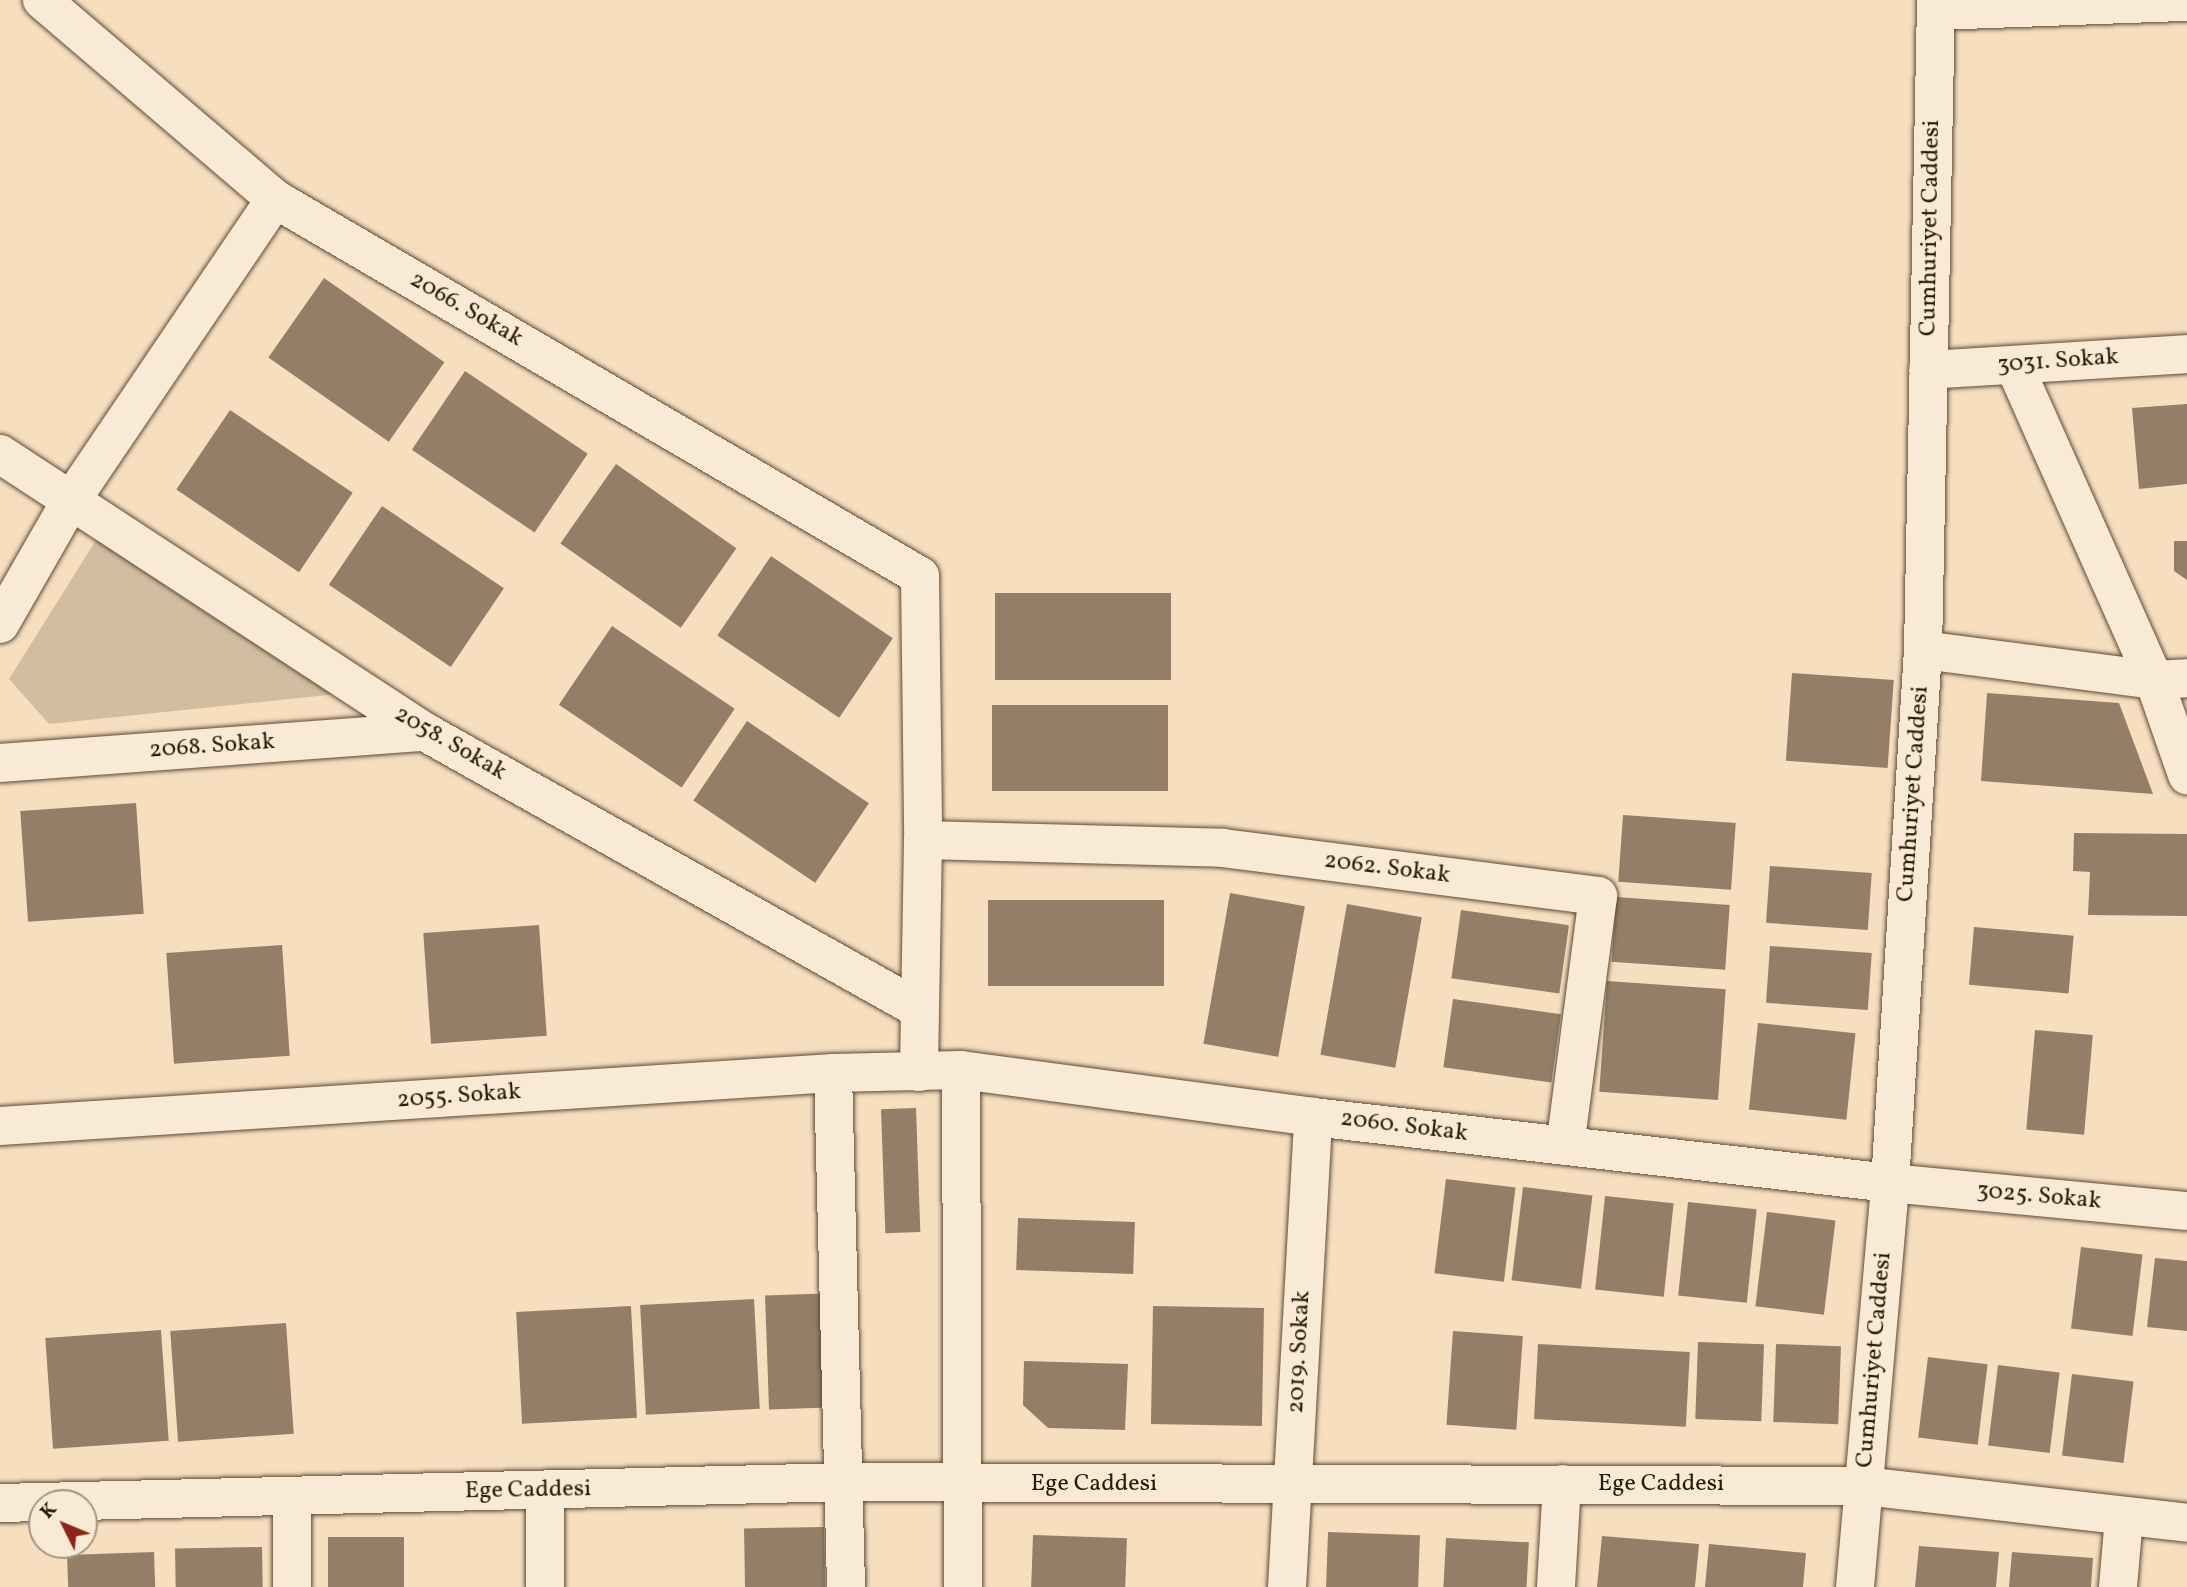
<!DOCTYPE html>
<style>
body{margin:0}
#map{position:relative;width:2187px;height:1587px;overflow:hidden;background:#f6debe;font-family:Vollkorn,serif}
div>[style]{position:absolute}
.green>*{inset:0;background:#d3bd9f}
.building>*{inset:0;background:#937f68;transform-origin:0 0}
.roads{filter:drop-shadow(0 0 2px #5c4a37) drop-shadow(0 0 2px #5c4a37)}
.minor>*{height:38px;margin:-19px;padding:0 19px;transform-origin:19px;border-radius:19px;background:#f9ead5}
span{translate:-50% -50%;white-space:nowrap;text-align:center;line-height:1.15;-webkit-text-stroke:7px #f9ead5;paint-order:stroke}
.street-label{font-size:24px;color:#28190a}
.north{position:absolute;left:28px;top:1489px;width:70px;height:70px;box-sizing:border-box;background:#f9ead5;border:2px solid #a59684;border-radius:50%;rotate:313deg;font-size:19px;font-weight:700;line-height:28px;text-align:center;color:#28190a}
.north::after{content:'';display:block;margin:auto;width:24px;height:32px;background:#8f2418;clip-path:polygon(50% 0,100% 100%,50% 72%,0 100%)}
</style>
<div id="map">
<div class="green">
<i style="clip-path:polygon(98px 537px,337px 694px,49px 724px,9px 679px)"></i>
</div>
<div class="building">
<i style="left:324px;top:278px;width:147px;height:97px;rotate:35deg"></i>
<i style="left:465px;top:371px;width:148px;height:95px;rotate:34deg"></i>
<i style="clip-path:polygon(2187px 404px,2187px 484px,2139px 489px,2132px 408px)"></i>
<i style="left:230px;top:410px;width:148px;height:96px;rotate:34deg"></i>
<i style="left:616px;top:464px;width:147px;height:97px;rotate:35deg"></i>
<i style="left:382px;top:506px;width:147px;height:95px;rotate:34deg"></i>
<i style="clip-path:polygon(2174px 541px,2187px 541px,2187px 580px,2174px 571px)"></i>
<i style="left:771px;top:556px;width:147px;height:96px;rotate:34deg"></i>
<i style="left:995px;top:593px;width:176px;height:87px"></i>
<i style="left:612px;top:626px;width:148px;height:95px;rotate:34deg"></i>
<i style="left:1792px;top:673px;width:102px;height:88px;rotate:4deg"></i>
<i style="clip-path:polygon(1987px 693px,2119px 703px,2153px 794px,1981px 781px)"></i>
<i style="left:992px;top:705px;width:176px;height:86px"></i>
<i style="left:747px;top:721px;width:147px;height:96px;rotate:34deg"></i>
<i style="left:136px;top:803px;width:111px;height:116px;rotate:86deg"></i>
<i style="left:1623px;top:815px;width:113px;height:67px;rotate:4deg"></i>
<i style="clip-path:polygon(2074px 833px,2187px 834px,2187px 916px,2088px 915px,2090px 872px,2073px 871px)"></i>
<i style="left:1770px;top:866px;width:102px;height:57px;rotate:4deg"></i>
<i style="left:1230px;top:893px;width:76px;height:153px;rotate:10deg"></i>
<i style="left:1616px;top:897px;width:114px;height:65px;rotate:4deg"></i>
<i style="left:988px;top:900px;width:176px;height:86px"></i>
<i style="left:1347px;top:904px;width:76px;height:153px;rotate:10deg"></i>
<i style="left:1461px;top:910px;width:109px;height:69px;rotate:8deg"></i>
<i style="left:539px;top:925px;width:111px;height:116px;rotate:86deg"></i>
<i style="left:1974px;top:927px;width:100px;height:58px;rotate:5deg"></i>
<i style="left:282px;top:945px;width:111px;height:116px;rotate:86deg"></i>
<i style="left:1770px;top:946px;width:102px;height:57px;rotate:4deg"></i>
<i style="left:1607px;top:981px;width:119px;height:111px;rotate:4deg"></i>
<i style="left:1453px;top:999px;width:109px;height:69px;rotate:8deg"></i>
<i style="left:1758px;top:1023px;width:98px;height:87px;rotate:6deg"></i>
<i style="left:2035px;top:1030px;width:58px;height:100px;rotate:5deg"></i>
<i style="left:916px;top:1108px;width:124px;height:35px;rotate:88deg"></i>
<i style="left:1446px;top:1179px;width:70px;height:95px;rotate:7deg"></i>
<i style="left:1523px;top:1187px;width:70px;height:94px;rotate:7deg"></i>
<i style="left:1605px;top:1196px;width:69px;height:94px;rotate:6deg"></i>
<i style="left:1688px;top:1202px;width:69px;height:94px;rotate:6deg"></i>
<i style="left:1767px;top:1212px;width:69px;height:95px;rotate:7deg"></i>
<i style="left:1018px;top:1218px;width:117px;height:52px;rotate:2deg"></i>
<i style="left:2081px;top:1247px;width:62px;height:82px;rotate:7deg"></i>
<i style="clip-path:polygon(2155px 1258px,2187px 1261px,2187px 1331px,2147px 1327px)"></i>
<i style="left:839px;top:1293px;width:114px;height:74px;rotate:88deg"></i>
<i style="left:754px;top:1299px;width:110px;height:114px;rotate:87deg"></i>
<i style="left:631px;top:1306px;width:112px;height:115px;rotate:87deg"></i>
<i style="left:1153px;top:1306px;width:111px;height:118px;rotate:1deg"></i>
<i style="left:286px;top:1323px;width:111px;height:116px;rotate:86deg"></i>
<i style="left:161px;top:1330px;width:111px;height:116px;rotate:86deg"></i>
<i style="left:1453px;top:1331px;width:70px;height:94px;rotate:4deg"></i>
<i style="left:1698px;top:1342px;width:66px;height:77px;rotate:2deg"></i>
<i style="left:1538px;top:1344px;width:152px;height:75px;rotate:3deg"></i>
<i style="left:1776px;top:1344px;width:65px;height:78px;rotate:2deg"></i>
<i style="left:1928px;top:1357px;width:60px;height:81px;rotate:7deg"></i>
<i style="clip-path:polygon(1024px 1361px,1128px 1364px,1125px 1430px,1048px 1428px,1023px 1405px)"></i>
<i style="left:1998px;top:1365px;width:62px;height:81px;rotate:7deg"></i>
<i style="left:2072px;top:1374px;width:62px;height:82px;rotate:7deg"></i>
<i style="left:824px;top:1527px;width:60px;height:80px;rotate:89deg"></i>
<i style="left:1328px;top:1532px;width:92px;height:55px;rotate:2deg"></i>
<i style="left:1033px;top:1535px;width:94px;height:52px;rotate:2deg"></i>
<i style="clip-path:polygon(1602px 1536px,1699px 1544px,1695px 1587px,1597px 1587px)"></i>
<i style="left:328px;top:1537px;width:76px;height:50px"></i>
<i style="left:1446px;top:1538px;width:83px;height:49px;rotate:3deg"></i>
<i style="clip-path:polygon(1709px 1544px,1806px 1553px,1803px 1587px,1705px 1587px)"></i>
<i style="clip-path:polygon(1919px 1546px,1999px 1552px,1996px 1587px,1915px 1587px)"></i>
<i style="left:262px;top:1547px;width:40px;height:87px;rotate:89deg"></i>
<i style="left:154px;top:1552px;width:35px;height:87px;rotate:88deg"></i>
<i style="clip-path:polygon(2012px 1552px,2093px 1558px,2091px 1587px,2009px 1587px)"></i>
</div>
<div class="roads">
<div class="minor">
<i style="left:42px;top:0;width:306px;rotate:40.5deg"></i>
<i style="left:275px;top:199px;width:747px;rotate:30.31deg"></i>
<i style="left:920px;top:576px;width:264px;rotate:89.3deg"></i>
<i style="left:923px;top:840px;width:232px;rotate:91deg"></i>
<i style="left:1936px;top:11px;width:251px;rotate:-2.1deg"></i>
<i style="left:2014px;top:365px;width:345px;rotate:66deg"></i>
<i style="left:2154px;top:680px;width:101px;rotate:70.8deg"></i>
<i style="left:1928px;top:370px;width:259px;rotate:-3.5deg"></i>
<i style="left:0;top:454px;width:508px;rotate:33.19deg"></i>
<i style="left:425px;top:732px;width:564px;rotate:29.29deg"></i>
<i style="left:0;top:624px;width:141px;rotate:-60.2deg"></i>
<i style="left:70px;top:502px;width:366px;rotate:-55.9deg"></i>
<i style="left:1923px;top:650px;width:233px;rotate:7.4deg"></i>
<i style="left:2154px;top:680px;width:33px;rotate:-3deg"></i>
<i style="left:0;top:763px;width:426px;rotate:-4.2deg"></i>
<i style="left:923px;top:840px;width:300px;rotate:1.5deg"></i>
<i style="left:1223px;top:848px;width:378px;rotate:7.3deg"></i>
<i style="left:1598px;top:896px;width:252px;rotate:97.5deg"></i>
<i style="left:961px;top:1070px;width:517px;rotate:89.78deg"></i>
<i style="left:833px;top:1073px;width:514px;rotate:88.55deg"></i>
<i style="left:0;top:1126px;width:835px;rotate:-3.64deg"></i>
<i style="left:833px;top:1073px;width:128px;rotate:-1.3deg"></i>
<i style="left:961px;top:1070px;width:355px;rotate:7.6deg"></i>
<i style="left:1313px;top:1117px;width:581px;rotate:6.53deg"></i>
<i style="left:1890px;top:1183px;width:298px;rotate:5.4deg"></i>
<i style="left:545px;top:1491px;width:96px;rotate:90deg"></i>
<i style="left:0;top:1503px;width:847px;rotate:-1.42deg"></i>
<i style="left:847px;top:1482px;width:1017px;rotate:0.23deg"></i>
<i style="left:1864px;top:1486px;width:325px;rotate:6.5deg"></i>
<i style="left:292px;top:1587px;width:90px;rotate:-90deg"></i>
<i style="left:1287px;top:1587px;width:471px;rotate:-86.8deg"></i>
<i style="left:1556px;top:1587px;width:103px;rotate:-86.7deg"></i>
<i style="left:1855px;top:1587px;width:406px;rotate:-85deg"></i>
<i style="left:1890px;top:1183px;width:534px;rotate:-86.46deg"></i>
<i style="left:1923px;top:650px;width:650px;rotate:-88.85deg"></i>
<i style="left:2118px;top:1587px;width:70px;rotate:-85.1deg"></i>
</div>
</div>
<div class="street-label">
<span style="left:1931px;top:228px;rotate:-89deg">Cumhuriyet Caddesi</span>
<span style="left:466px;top:310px;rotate:30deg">2066. Sokak</span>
<span style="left:2058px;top:362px;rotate:-4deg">3031. Sokak</span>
<span style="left:450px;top:744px;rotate:30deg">2058. Sokak</span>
<span style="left:212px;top:747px;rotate:-4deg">2068. Sokak</span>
<span style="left:1914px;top:794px;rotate:-86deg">Cumhuriyet Caddesi</span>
<span style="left:1387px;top:869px;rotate:7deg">2062. Sokak</span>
<span style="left:459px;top:1097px;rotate:-4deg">2055. Sokak</span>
<span style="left:1404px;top:1127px;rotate:7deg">2060. Sokak</span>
<span style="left:2039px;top:1197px;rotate:5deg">3025. Sokak</span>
<span style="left:1300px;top:1352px;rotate:-87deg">2019. Sokak</span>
<span style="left:1875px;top:1360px;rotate:-85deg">Cumhuriyet Caddesi</span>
<span style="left:1094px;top:1485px">Ege Caddesi</span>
<span style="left:1661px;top:1485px">Ege Caddesi</span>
<span style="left:528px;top:1491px;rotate:-1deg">Ege Caddesi</span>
</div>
<div class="north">K</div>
</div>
